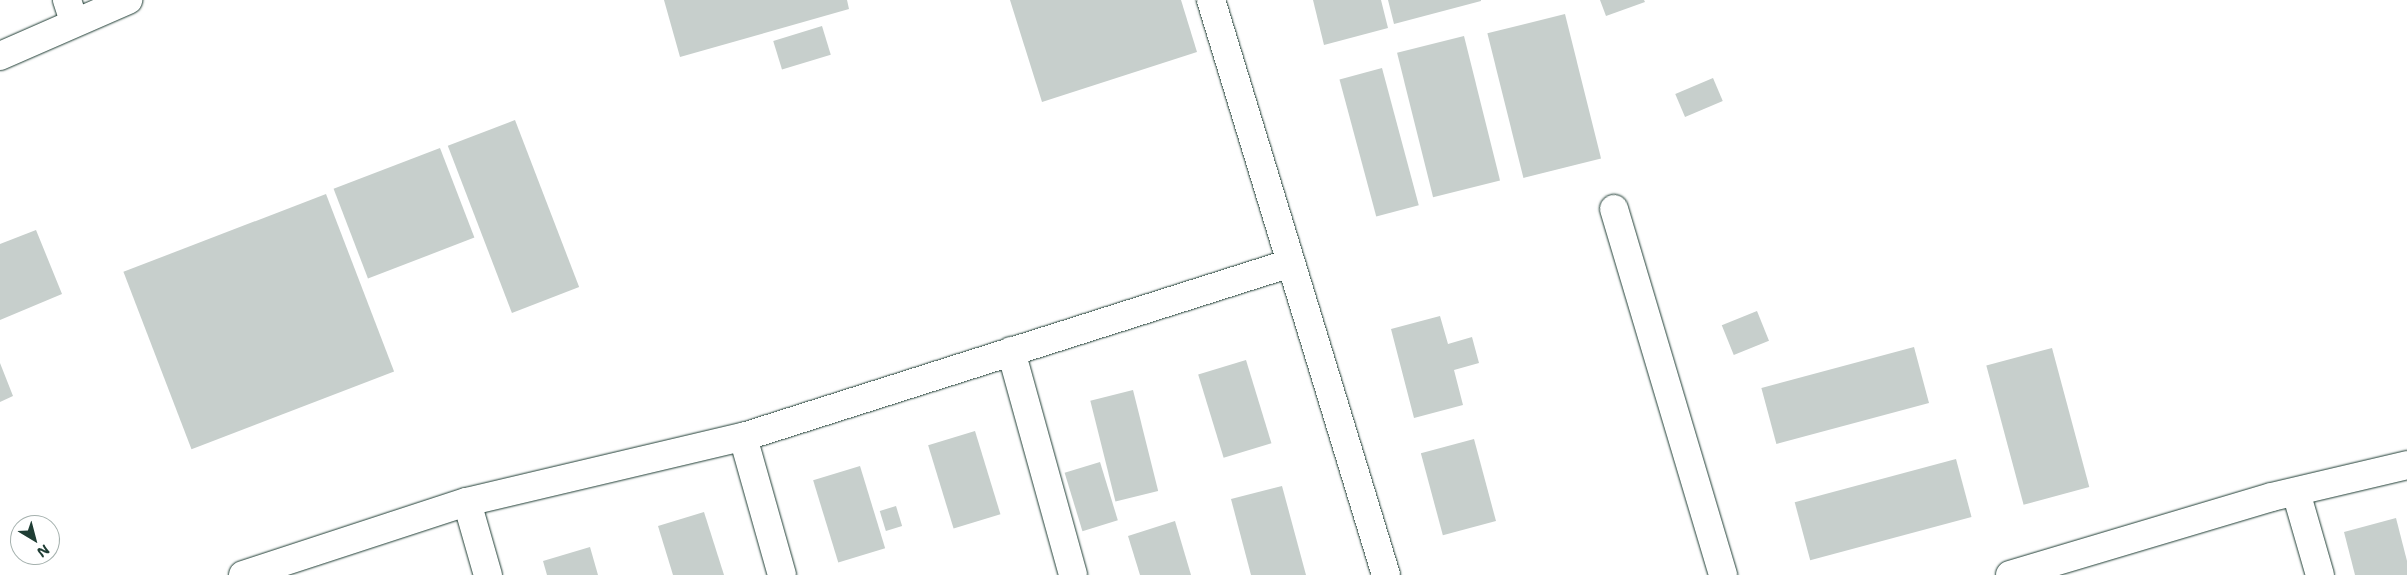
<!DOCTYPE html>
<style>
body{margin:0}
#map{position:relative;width:2407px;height:575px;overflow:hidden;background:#fff;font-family:"Shantell Sans",sans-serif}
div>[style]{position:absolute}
.building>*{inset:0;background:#c7cfcc;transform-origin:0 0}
.roads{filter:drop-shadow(0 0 1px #1f3d34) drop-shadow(0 0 1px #1f3d34)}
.street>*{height:28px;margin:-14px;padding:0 14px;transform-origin:14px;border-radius:14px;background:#fff}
.highway>*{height:28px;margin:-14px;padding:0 14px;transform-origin:14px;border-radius:14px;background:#fff}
span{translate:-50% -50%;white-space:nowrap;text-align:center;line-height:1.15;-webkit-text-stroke:4px #fff;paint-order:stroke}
.north{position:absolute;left:10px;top:515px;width:50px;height:50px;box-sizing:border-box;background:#fff;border:1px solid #a5b1ae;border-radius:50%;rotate:143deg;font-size:14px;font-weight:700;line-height:20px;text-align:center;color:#1f3d34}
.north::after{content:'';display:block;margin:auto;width:18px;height:22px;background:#1f3d34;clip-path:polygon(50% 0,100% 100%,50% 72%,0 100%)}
</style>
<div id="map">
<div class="building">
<i style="clip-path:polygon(664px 0,847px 0,849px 9px,680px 57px)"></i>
<i style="clip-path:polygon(1010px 0,1181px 0,1197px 52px,1042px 102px)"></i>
<i style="clip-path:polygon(1313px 0,1381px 0,1388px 28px,1324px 45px)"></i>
<i style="clip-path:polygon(1388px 0,1481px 0,1481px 1px,1394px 24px)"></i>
<i style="clip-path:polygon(1600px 0,1644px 0,1645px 2px,1606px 16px)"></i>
<i style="left:1565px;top:14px;width:149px;height:80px;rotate:76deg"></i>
<i style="left:822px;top:26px;width:30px;height:51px;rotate:73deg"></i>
<i style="left:1464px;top:36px;width:149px;height:69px;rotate:76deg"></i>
<i style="left:1382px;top:68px;width:142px;height:44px;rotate:75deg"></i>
<i style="left:1713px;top:78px;width:25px;height:41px;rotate:67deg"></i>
<i style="left:515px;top:120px;width:179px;height:72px;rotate:69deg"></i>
<i style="left:440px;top:148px;width:96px;height:114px;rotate:69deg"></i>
<i style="left:326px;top:194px;width:190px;height:217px;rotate:69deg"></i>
<i style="clip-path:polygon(36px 230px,62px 294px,0 320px,0 244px)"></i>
<i style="left:1757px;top:311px;width:32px;height:38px;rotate:68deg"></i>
<i style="clip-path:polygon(1440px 316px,1448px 344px,1472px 337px,1479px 363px,1454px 370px,1463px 405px,1414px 418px,1391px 329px)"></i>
<i style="left:1914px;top:347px;width:58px;height:158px;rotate:75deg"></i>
<i style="left:2052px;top:348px;width:144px;height:68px;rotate:75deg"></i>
<i style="left:1246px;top:360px;width:87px;height:50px;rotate:73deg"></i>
<i style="clip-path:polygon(0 363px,13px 396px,0 402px)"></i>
<i style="left:1133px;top:390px;width:104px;height:44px;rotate:76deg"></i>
<i style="left:975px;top:431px;width:87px;height:49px;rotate:73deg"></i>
<i style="left:1474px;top:439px;width:85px;height:55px;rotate:75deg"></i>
<i style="left:1956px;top:459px;width:60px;height:167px;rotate:75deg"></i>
<i style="left:1100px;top:462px;width:61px;height:37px;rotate:73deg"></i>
<i style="left:860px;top:466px;width:86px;height:49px;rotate:73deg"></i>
<i style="clip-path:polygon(1282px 486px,1306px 575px,1251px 575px,1231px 499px)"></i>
<i style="left:896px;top:506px;width:21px;height:17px;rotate:73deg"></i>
<i style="clip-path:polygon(704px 512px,724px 575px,673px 575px,658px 526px)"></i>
<i style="clip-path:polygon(2396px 518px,2407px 561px,2407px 575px,2355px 575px,2344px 532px)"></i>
<i style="clip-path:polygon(1175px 521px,1191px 575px,1140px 575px,1128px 536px)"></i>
<i style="clip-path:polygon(590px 547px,598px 575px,547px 575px,543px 561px)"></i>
</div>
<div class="roads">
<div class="street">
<i style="left:67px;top:0;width:22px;rotate:72deg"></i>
<i style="left:1211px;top:0;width:601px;rotate:73.07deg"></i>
<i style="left:1614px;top:209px;width:382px;rotate:73.4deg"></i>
<i style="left:1011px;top:351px;width:232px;rotate:74.5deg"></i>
<i style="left:743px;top:437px;width:143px;rotate:74.2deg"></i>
<i style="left:2296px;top:492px;width:86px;rotate:73.9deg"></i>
<i style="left:467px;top:502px;width:76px;rotate:74deg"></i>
<i style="left:243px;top:575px;width:236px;rotate:-18.1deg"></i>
<i style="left:467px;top:502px;width:284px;rotate:-13.3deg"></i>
<i style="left:743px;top:437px;width:575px;rotate:-17.62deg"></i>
<i style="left:2010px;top:575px;width:273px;rotate:-16.6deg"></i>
<i style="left:2272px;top:497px;width:139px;rotate:-13.3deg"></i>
</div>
<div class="highway">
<i style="left:0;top:56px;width:140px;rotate:-23.6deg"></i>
</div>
</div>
<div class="north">N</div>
</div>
